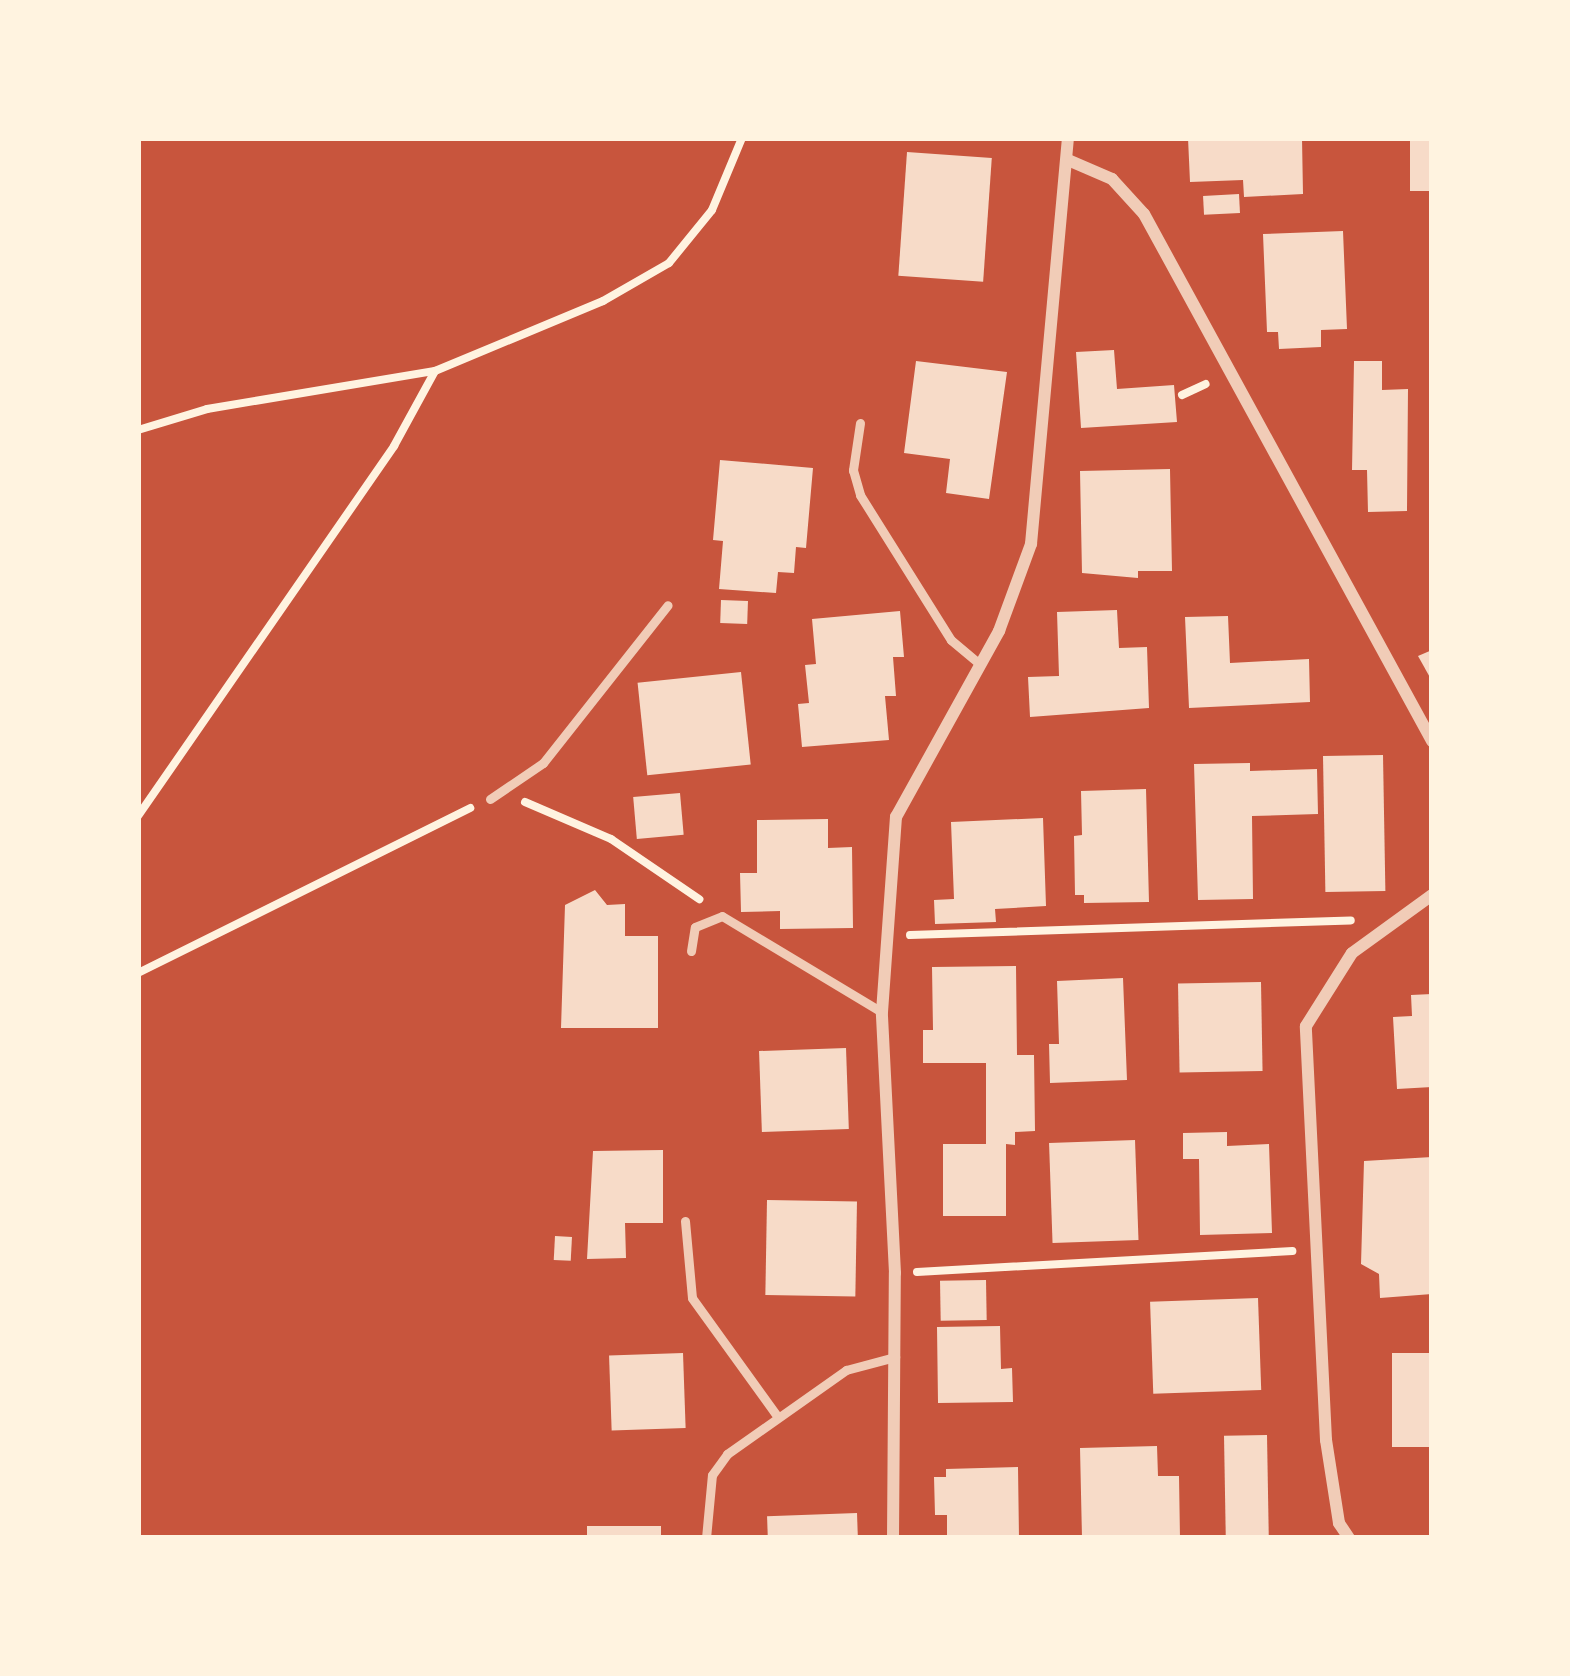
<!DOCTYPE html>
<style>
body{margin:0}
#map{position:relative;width:1570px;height:1676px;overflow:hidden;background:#c8553d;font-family:"Source Sans 3",sans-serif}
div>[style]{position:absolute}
.building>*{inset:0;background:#f7dbc8;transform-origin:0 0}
.path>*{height:8px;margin:-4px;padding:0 4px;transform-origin:4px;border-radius:4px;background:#fff3e0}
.service>*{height:9px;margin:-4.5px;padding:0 4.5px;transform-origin:4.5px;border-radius:4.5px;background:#f1ccb7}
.minor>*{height:12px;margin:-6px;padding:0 6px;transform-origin:6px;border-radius:6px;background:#f1ccb7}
span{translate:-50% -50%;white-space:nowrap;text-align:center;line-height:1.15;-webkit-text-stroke:9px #fff3e0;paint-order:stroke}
.frame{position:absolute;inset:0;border:141px solid #fff3e0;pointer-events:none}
</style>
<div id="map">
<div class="building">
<i style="clip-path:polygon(1188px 138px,1302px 138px,1303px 194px,1244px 197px,1243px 180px,1190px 182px)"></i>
<i style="left:1410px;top:138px;width:22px;height:53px"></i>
<i style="left:907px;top:152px;width:85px;height:124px;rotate:4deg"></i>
<i style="left:1239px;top:194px;width:19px;height:36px;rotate:87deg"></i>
<i style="clip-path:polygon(1343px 231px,1347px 329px,1321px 330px,1321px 347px,1279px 349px,1278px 332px,1267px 332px,1263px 234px)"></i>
<i style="clip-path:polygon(1114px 350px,1117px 389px,1174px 385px,1177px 422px,1081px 428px,1076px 352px)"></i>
<i style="clip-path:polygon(916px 361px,1007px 372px,989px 499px,946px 493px,950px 459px,904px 453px)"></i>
<i style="clip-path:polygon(1354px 361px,1382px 361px,1382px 390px,1408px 389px,1407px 511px,1368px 512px,1367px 470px,1352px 470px)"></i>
<i style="clip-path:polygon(720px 460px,813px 468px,806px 548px,796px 547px,794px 573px,778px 572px,776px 593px,719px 589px,723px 541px,713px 540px)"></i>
<i style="clip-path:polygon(1170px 469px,1172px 571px,1138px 571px,1138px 578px,1082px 573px,1080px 471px)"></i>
<i style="left:721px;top:600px;width:27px;height:23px;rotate:2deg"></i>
<i style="clip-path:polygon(1117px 610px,1119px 648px,1147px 647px,1149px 708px,1030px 717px,1028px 677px,1059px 676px,1057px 612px)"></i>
<i style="clip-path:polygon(900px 611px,904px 657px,893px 657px,896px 696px,885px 696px,889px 740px,802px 747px,798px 704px,809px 703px,805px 665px,816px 664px,812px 619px)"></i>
<i style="clip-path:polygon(1228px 616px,1230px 663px,1309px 659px,1310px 702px,1189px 708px,1185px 617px)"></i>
<i style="clip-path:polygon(1432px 650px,1432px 681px,1418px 656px)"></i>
<i style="left:741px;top:672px;width:93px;height:104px;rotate:84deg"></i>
<i style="left:1383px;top:755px;width:136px;height:60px;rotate:89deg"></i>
<i style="clip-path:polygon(1250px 763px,1250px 771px,1317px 769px,1318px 814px,1252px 816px,1253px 899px,1198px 900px,1194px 764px)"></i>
<i style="clip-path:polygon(1146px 789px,1149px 902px,1084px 903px,1084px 895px,1075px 895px,1074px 836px,1082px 835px,1081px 791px)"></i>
<i style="left:680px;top:793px;width:42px;height:47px;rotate:85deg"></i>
<i style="clip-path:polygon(1043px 818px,1046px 906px,995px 909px,996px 922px,935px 924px,934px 900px,954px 899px,951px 822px)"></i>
<i style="clip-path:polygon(828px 819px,828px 848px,852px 847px,853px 928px,780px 929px,780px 911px,741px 912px,740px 873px,757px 873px,757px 820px)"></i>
<i style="clip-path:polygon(595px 890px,607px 905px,625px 904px,625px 936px,658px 936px,658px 1028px,561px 1028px,565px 905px)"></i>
<i style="clip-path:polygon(1016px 966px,1017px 1055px,1034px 1055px,1035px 1131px,1015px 1132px,1015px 1145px,1006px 1144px,1006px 1216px,943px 1216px,943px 1144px,986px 1144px,986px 1063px,923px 1063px,923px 1030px,933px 1030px,932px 967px)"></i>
<i style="clip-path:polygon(1123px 978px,1127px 1080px,1050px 1083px,1049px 1044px,1059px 1044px,1057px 981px)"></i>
<i style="left:1261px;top:982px;width:89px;height:83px;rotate:89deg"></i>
<i style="clip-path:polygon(1432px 994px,1432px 1087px,1397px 1089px,1393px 1017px,1412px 1016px,1411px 995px)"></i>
<i style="left:846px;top:1048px;width:81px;height:87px;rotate:88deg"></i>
<i style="clip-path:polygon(1227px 1132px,1227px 1146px,1269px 1144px,1272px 1233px,1200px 1235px,1199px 1159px,1183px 1159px,1183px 1133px)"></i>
<i style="left:1135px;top:1140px;width:100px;height:86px;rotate:88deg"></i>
<i style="clip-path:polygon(663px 1150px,663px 1223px,625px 1223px,626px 1258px,587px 1259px,593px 1151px)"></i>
<i style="clip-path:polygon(1432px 1157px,1432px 1294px,1380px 1298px,1379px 1274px,1361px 1264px,1364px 1161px)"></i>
<i style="left:767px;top:1200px;width:90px;height:95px;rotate:1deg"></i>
<i style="left:555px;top:1236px;width:17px;height:24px;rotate:3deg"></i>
<i style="left:986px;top:1280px;width:40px;height:46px;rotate:89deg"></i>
<i style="left:1258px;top:1298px;width:92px;height:108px;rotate:88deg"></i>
<i style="clip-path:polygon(1000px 1326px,1001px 1369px,1012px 1368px,1013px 1402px,938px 1403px,937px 1327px)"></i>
<i style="left:683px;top:1353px;width:75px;height:74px;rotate:88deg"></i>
<i style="left:1432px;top:1353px;width:94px;height:40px;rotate:90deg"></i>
<i style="left:1267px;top:1435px;width:103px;height:43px;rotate:89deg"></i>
<i style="clip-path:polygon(1157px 1446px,1158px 1476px,1179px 1476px,1180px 1538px,1082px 1538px,1080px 1448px)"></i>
<i style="clip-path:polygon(1018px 1467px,1019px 1538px,947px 1538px,947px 1515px,935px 1515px,934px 1477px,946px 1477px,946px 1469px)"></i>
<i style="left:857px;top:1513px;width:25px;height:90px;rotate:88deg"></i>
<i style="left:661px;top:1526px;width:12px;height:74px;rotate:90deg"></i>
</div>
<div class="path">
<i style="left:1182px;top:395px;width:26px;rotate:-25deg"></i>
<i style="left:138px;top:430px;width:72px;rotate:-16.9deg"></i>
<i style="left:207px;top:409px;width:231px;rotate:-9.5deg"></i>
<i style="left:435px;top:371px;width:182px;rotate:-22.6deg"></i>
<i style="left:603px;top:301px;width:76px;rotate:-29.9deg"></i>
<i style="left:669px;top:263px;width:68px;rotate:-50.9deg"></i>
<i style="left:712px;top:210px;width:78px;rotate:-67.4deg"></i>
<i style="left:525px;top:802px;width:94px;rotate:23.3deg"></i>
<i style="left:611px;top:839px;width:107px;rotate:34.3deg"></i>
<i style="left:138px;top:816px;width:450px;rotate:-55.3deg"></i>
<i style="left:394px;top:446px;width:85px;rotate:-61.3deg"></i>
<i style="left:910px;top:935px;width:441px;rotate:-1.9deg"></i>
<i style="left:138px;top:973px;width:371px;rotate:-26.4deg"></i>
<i style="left:917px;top:1272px;width:376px;rotate:-3.2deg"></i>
</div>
<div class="service">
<i style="left:860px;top:423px;width:48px;rotate:98.5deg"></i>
<i style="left:853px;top:470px;width:26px;rotate:74deg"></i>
<i style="left:860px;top:495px;width:171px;rotate:57.9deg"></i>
<i style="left:951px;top:640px;width:38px;rotate:40deg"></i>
<i style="left:490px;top:799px;width:64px;rotate:-34.2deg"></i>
<i style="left:543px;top:763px;width:201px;rotate:-51.7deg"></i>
<i style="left:691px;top:951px;width:24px;rotate:-81deg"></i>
<i style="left:695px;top:927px;width:29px;rotate:-22deg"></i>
<i style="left:722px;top:916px;width:187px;rotate:31deg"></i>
<i style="left:685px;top:1221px;width:77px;rotate:84.8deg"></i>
<i style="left:692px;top:1298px;width:145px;rotate:54.2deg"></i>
<i style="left:706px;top:1538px;width:63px;rotate:-84.6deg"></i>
<i style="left:712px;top:1475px;width:26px;rotate:-54deg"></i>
<i style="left:727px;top:1454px;width:146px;rotate:-35.2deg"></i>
<i style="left:846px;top:1370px;width:51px;rotate:-14.9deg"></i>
</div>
<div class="minor">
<i style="left:1068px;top:160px;width:48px;rotate:23.4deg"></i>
<i style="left:1112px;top:179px;width:47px;rotate:47.6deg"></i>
<i style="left:1144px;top:214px;width:601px;rotate:61.34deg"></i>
<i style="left:893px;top:1538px;width:265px;rotate:-89.6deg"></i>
<i style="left:895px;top:1273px;width:261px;rotate:-92.9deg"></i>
<i style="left:882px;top:1012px;width:196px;rotate:-85.9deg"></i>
<i style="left:896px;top:817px;width:213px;rotate:-61deg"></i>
<i style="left:999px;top:631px;width:93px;rotate:-69.8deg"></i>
<i style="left:1031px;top:544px;width:408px;rotate:-84.8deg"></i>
<i style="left:1349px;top:1538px;width:18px;rotate:-124deg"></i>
<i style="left:1339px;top:1523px;width:84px;rotate:-98.9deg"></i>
<i style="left:1326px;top:1440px;width:414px;rotate:-92.8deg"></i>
<i style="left:1306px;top:1026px;width:86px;rotate:-57.8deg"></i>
<i style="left:1352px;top:953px;width:99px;rotate:-35.9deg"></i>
</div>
<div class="frame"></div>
</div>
